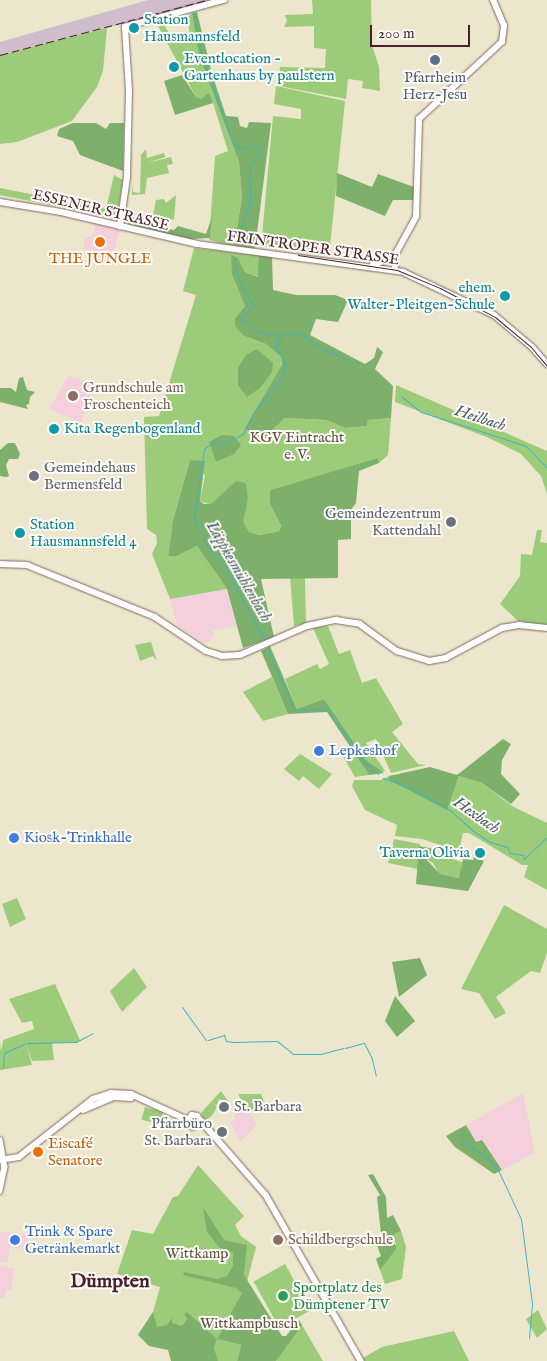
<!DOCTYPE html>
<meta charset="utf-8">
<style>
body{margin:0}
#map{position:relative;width:547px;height:1361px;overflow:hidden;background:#ece7cc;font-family:"IM FELL English",serif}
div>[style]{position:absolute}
.built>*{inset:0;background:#f4cfdc}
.industrial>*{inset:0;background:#d0bdcc}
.green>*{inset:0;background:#9ccc7a;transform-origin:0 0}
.forest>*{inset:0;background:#7db06a}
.stream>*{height:1px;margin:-0.5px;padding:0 0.5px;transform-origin:0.5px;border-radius:0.5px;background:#44b2c1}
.roads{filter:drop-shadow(0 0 1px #836563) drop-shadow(0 0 1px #836563)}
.secondary>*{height:5.5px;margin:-2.75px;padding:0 2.75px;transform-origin:2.75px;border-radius:2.75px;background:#fff}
.primary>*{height:6px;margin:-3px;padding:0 3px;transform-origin:3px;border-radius:3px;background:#fff}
.tram>*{height:1px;margin:-0.5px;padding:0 0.5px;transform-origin:0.5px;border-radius:0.5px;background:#4a1f2b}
.rail>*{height:1px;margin-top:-0.5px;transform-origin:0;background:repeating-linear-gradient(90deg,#4a1f2b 0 8px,transparent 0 12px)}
.dots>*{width:14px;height:14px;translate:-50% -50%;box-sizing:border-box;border:2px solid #fdfcf7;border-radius:50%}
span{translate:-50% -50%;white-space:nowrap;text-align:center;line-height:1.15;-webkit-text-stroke:4px #fdfcf7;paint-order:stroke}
.culture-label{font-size:15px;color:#0d838f}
.left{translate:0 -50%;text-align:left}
.right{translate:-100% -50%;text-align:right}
.service-label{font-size:15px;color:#4e5e75}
.street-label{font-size:15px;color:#4a1f2b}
.food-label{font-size:15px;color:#c56008}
.education-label{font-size:15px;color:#785e54}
.park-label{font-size:15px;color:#635343}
.worship-label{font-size:15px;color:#5b616d}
.shop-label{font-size:15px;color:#366cbe}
.leisure-label{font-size:15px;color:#27864d}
.water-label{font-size:16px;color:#485a67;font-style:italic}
.district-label{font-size:20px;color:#4a1f2b;font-weight:700}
.scale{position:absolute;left:370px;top:25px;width:100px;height:22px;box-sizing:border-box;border:2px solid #4a1f2b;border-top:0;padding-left:6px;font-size:15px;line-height:18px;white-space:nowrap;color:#4a1f2b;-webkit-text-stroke:4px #fdfcf7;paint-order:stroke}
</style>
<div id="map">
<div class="built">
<i style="clip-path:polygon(96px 221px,120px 228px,113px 257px,83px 249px,85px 239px,92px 235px)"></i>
<i style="clip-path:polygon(68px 376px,94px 383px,81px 423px,49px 409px)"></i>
<i style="clip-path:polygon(227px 589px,236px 626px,212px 630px,214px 636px,206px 644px,177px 625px,170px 599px)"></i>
<i style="clip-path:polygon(523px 1093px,535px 1153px,502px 1170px,482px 1140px,476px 1142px,466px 1125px)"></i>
<i style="clip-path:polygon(242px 1101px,257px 1125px,240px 1142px,230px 1122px,235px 1119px,232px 1106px)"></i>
<i style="clip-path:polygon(0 1231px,29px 1235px,27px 1250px,10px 1247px,7px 1263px,0 1262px)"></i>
<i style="clip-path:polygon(0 1266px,15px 1268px,11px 1290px,7px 1289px,5px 1298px,0 1298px)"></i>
</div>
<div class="industrial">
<i style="clip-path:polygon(148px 0,218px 0,0 55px,0 42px)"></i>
</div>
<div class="green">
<i style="clip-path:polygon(312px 0,371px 0,372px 45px,379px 67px,380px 91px,362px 88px,363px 81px,348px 79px,346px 99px,279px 86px,280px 67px,325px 68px,326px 49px,314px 48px,314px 26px,284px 27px,287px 21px,285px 15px,313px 14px)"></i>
<i style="clip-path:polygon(192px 13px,199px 56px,239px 162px,242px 197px,234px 247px,209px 240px,215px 156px,228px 151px,213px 103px,209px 94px,201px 99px,196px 97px,155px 20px,161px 19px,172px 39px,190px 35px,187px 18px)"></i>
<i style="clip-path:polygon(107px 28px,103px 71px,97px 87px,72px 121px,17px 142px,0 144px,0 55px)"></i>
<i style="clip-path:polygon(276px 86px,345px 101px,329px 256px,261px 246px,273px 116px,301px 119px,301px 109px,274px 104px)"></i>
<i style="clip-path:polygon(146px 149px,147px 158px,164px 153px,165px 157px,147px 163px,171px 157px,173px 164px,167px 165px,169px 173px,147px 178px,145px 194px,132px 195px,132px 184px,133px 192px,140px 193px,141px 155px)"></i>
<i style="clip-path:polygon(114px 175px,123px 180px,117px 218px,0 195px,0 188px,106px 209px)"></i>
<i style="clip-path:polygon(176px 195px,174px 220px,153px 215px,156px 200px,164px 199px,166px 203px)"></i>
<i style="clip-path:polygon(194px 248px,259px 255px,259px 277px,245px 272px,238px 258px,232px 275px,245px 306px,235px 318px,244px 336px,266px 344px,281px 357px,282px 371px,274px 383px,259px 441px,285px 418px,327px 420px,345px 428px,367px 426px,368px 420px,391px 418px,389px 444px,388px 455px,379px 463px,378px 459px,276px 488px,270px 504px,281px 524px,279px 531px,260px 535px,249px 532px,242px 522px,248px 500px,236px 481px,211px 505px,200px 501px,205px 475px,190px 460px,173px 520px,168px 556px,175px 557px,197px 546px,227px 589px,170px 599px,152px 554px,157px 543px,156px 535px,147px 529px,144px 417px,159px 416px,196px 295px,183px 291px)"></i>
<i style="clip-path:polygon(396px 385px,547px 451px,547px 494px,541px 476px,521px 454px,489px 438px,395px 402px)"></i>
<i style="clip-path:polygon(537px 530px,542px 530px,540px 542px,547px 543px,547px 625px,518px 621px,500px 604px,520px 576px,521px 554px,532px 555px)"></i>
<i style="clip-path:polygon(290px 577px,305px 577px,306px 623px,294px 626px)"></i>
<i style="clip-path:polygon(328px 626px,339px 654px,350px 650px,362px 683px,376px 678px,403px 724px,392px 732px,418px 764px,426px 765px,391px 773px,376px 739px,366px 743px,385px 771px,382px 772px,366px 760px,324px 699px,297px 709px,285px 679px,317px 664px,320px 669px,329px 664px,313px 628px)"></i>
<i style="clip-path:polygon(151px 642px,157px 661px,153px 656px,140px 661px,135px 645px)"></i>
<i style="clip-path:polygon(272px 677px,288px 714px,263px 721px,243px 692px)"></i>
<i style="clip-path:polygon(350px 746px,369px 775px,355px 777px,341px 753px)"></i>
<i style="clip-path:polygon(300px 754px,332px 774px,319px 789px,303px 776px,299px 781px,284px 769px)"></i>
<i style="clip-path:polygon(389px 776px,389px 780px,447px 809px,459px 776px,482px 783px,512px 806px,547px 823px,547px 890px,524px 877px,528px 865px,522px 865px,469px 833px,463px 833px,459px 851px,422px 839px,395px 836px,397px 825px,365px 810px,352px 786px,354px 780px,381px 780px)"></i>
<i style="clip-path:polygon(394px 839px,420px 844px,418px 869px,388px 863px)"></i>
<i style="clip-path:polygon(431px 852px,462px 862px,460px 878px,439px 874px,433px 863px,426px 859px)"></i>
<i style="clip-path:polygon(17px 898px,26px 919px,10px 927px,2px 904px)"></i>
<i style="clip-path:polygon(504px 905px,547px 929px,547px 953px,540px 973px,531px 971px,496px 997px,506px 1013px,495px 1019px,479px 993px,461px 989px)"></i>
<i style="clip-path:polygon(134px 968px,147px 987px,122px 1012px,110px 991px)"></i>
<i style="clip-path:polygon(55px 984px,80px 1040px,77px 1043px,52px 1043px,54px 1060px,32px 1061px,26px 1045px,32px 1065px,0 1070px,0 1041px,1px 1052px,3px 1040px,34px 1029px,32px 1021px,22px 1023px,9px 999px)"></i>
<i style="clip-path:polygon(221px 1091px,229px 1102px,219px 1099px,217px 1105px,213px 1103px,217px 1106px,214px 1113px,205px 1122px,201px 1113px)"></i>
<i style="clip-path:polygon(238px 1094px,261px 1094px,266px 1106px,248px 1112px)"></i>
<i style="left:145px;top:1107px;width:19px;height:13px;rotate:16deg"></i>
<i style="clip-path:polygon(198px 1165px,244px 1216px,235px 1225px,241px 1236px,256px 1247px,245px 1290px,217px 1339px,241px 1345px,237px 1361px,218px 1361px,214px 1347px,216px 1339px,138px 1335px,153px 1312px,160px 1287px,117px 1274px,132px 1230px,153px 1234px,173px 1197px,178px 1196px)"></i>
<i style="clip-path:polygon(401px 1231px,406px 1247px,402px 1279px,385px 1284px,380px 1270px,396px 1244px,392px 1235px)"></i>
<i style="left:285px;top:1264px;width:53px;height:36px;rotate:61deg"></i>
<i style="clip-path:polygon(538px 1310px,547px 1329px,537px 1338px,526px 1319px)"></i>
<i style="clip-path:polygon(302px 1325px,323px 1361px,276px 1361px,297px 1328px)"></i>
<i style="clip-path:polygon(454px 1331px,469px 1361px,364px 1361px,363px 1358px,382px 1347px)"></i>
</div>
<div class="forest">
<i style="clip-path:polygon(197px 12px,212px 74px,226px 116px,238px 117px,240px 126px,247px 128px,249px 122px,271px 123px,255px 249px,234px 247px,242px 197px,239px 162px,199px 56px,192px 13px)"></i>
<i style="clip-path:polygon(182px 75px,196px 97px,201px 99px,209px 93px,213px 103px,175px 115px,164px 81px)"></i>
<i style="clip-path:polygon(73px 123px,96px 123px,106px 129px,110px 123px,124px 123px,123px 171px,80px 155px,73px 141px,57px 136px,59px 129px)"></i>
<i style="clip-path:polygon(337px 173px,372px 187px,378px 174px,414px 187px,415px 200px,393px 200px,385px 216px,336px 196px)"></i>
<i style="clip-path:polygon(127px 216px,143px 220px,143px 224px,174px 230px,178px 226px,206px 234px,212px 217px,210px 238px,189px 239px,133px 227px,125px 221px)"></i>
<i style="clip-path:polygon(231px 255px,238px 258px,245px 272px,258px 277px,259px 255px,272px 256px,273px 290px,296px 295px,335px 295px,348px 300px,338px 322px,316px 319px,310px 335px,365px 364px,374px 358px,377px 347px,383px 352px,375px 369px,393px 386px,391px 418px,368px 420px,367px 426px,345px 428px,327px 420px,285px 418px,259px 442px,245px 428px,282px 365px,281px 357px,266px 344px,244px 336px,235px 326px,235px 318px,245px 306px,232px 275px)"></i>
<i style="clip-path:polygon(257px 349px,273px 363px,272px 372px,260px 388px,247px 397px,238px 385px,238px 368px,246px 355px)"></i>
<i style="clip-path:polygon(23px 377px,27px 390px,35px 392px,30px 397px,29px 404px,26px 405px,28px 409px,0 402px,0 388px,11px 388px,16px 392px,19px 378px)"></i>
<i style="clip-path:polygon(222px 435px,234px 436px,241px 445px,234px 454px,216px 462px,209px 442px)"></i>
<i style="clip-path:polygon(8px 443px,15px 443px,20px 454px,18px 459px,9px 459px,6px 465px,9px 476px,6px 477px,0 476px,0 450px)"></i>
<i style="clip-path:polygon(378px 458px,379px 463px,359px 471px,356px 503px,351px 510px,351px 539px,338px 540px,338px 578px,261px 579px,274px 637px,243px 648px,227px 589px,197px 546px,175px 557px,168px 556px,173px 520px,190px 460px,205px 461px,200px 501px,204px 504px,211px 504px,236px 481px,246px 483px,248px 500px,243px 522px,249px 532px,260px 535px,279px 531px,281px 525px,270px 504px,270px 490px)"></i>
<i style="clip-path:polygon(270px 646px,297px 709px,324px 699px,366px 760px,384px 773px,369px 775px,327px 712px,288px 714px,261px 651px)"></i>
<i style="clip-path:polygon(503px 739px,511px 744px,502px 760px,501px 774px,520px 794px,511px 804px,482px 783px,459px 776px,447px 810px,389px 780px,389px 776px,430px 767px,457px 775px)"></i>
<i style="clip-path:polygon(419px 846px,434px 849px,426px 859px,440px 874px,459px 878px,463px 859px,473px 860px,474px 857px,484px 861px,468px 891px,416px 884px)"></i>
<i style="clip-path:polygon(420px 958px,427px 975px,399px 997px,392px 962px)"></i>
<i style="clip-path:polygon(395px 996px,415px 1021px,397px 1037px,385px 1021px)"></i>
<i style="clip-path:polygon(466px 1125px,476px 1142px,482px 1140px,502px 1170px,494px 1174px,455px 1147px,446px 1136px)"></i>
<i style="clip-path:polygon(373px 1174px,386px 1197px,387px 1218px,393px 1215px,401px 1231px,393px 1235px,396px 1249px,380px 1270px,376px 1259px,381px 1256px,377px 1245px,382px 1243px,377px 1197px,380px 1195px,368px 1175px)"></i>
<i style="clip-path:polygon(203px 1207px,224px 1240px,247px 1245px,244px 1275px,282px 1336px,286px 1336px,299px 1320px,302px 1325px,276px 1361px,237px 1361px,241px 1345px,217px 1339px,214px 1347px,218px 1361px,171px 1361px,168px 1350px,149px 1346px,138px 1335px,153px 1312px,157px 1327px,167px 1325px,172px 1318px,172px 1323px,182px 1326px,187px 1319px,184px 1314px,187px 1312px,217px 1339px,242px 1293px,236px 1288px,183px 1275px,184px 1272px,217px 1279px,227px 1276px,233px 1266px,233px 1253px,220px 1248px,207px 1232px)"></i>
</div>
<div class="stream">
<i style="left:194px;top:14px;width:39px;rotate:80deg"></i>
<i style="left:201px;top:52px;width:97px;rotate:70.8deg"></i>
<i style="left:233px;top:144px;width:9px;rotate:32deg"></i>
<i style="left:241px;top:149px;width:15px;rotate:-16deg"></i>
<i style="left:255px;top:145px;width:8px;rotate:45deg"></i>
<i style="left:261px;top:151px;width:20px;rotate:127deg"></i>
<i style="left:249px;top:167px;width:35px;rotate:88deg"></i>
<i style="left:250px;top:202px;width:42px;rotate:109.3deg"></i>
<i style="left:234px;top:258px;width:26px;rotate:77deg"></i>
<i style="left:240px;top:283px;width:26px;rotate:59deg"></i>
<i style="left:253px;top:305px;width:18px;rotate:131deg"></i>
<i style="left:241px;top:319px;width:22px;rotate:36deg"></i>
<i style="left:259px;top:332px;width:18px;rotate:9deg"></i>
<i style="left:277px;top:335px;width:11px;rotate:95deg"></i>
<i style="left:276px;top:346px;width:18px;rotate:63deg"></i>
<i style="left:284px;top:362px;width:11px;rotate:85deg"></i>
<i style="left:285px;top:373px;width:48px;rotate:128.3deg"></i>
<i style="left:255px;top:411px;width:26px;rotate:118deg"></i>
<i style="left:243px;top:434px;width:19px;rotate:152deg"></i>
<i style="left:226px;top:443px;width:12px;rotate:-171deg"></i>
<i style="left:214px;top:441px;width:13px;rotate:141deg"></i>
<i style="left:204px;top:449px;width:70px;rotate:98.2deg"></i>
<i style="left:194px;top:518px;width:31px;rotate:65deg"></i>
<i style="left:207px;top:546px;width:30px;rotate:50deg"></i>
<i style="left:226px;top:569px;width:80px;rotate:61.5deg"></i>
<i style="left:278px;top:337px;width:11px;rotate:-22deg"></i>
<i style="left:288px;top:333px;width:15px;rotate:8deg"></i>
<i style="left:303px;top:335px;width:18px;rotate:38deg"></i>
<i style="left:317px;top:346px;width:45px;rotate:23.7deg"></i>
<i style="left:402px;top:397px;width:24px;rotate:38deg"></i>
<i style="left:421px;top:412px;width:110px;rotate:17.9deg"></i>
<i style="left:526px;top:446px;width:30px;rotate:46deg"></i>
<i style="left:268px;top:650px;width:65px;rotate:66.6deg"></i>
<i style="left:294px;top:710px;width:33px;rotate:-2deg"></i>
<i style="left:327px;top:709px;width:63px;rotate:55.3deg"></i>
<i style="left:363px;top:761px;width:20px;rotate:41deg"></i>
<i style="left:383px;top:778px;width:32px;rotate:20deg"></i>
<i style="left:413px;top:789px;width:43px;rotate:29.6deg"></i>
<i style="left:450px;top:810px;width:30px;rotate:42deg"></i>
<i style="left:472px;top:830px;width:22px;rotate:34deg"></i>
<i style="left:490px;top:842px;width:18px;rotate:16deg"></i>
<i style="left:507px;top:847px;width:7px;rotate:63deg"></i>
<i style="left:510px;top:853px;width:13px;rotate:9deg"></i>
<i style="left:523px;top:855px;width:4px;rotate:76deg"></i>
<i style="left:524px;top:859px;width:32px;rotate:-44deg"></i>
<i style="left:182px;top:1007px;width:41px;rotate:54deg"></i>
<i style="left:208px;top:1040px;width:17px;rotate:-17deg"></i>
<i style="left:224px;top:1035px;width:6px;rotate:72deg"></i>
<i style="left:226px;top:1041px;width:7px;rotate:8deg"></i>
<i style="left:233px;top:1042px;width:44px;rotate:-1.3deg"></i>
<i style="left:277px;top:1041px;width:21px;rotate:39deg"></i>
<i style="left:293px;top:1054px;width:27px"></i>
<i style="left:27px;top:1043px;width:49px;rotate:-1.2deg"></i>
<i style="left:76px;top:1042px;width:19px;rotate:-28deg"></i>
<i style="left:345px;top:1048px;width:20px;rotate:-15deg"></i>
<i style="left:364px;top:1043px;width:18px;rotate:63deg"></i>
<i style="left:372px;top:1059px;width:17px;rotate:77deg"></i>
<i style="left:321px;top:1054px;width:23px;rotate:-15deg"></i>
<i style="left:3px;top:1068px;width:15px;rotate:-86deg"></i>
<i style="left:4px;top:1053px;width:22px;rotate:-24deg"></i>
<i style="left:460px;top:1134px;width:12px;rotate:55deg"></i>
<i style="left:467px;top:1144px;width:27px;rotate:34deg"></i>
<i style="left:489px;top:1159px;width:16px;rotate:52deg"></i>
<i style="left:499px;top:1172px;width:52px;rotate:64.9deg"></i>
<i style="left:521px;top:1219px;width:86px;rotate:82.6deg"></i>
<i style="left:532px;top:1304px;width:34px;rotate:95deg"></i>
</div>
<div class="roads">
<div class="secondary">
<i style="left:120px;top:227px;width:50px;rotate:-82deg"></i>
<i style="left:127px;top:177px;width:86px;rotate:-88.7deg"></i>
<i style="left:129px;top:91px;width:64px;rotate:-93.6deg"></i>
<i style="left:125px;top:27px;width:103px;rotate:-15.3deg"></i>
<i style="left:373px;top:265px;width:22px;rotate:-21deg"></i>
<i style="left:395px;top:270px;width:13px;rotate:-94deg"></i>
<i style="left:394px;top:257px;width:46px;rotate:-61.2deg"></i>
<i style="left:416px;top:217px;width:98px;rotate:-88.2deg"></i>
<i style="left:419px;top:119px;width:113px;rotate:-42.9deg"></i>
<i style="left:502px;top:42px;width:16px;rotate:-83deg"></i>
<i style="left:504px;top:26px;width:28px;rotate:-113deg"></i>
<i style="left:0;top:564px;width:27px;rotate:2deg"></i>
<i style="left:27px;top:565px;width:138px;rotate:22.1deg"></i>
<i style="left:155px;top:617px;width:61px;rotate:33.7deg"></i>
<i style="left:206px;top:651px;width:17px;rotate:17deg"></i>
<i style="left:222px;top:656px;width:18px;rotate:-3deg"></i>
<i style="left:240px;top:655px;width:73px;rotate:-23.4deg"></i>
<i style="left:307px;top:626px;width:30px;rotate:-12deg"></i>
<i style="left:336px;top:620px;width:24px;rotate:9deg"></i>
<i style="left:360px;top:624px;width:46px;rotate:36.1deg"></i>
<i style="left:397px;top:651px;width:34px;rotate:17deg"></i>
<i style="left:429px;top:661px;width:17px;rotate:-10deg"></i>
<i style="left:446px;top:658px;width:64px;rotate:-28.2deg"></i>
<i style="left:502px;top:628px;width:17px;rotate:-10deg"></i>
<i style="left:519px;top:625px;width:28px;rotate:6deg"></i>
<i style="left:83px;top:1110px;width:33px;rotate:-23deg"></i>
<i style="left:113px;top:1097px;width:18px;rotate:3deg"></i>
<i style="left:200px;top:1121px;width:9px;rotate:139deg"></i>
<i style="left:193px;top:1127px;width:9px;rotate:-126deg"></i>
<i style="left:188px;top:1120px;width:6px;rotate:-51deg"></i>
<i style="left:192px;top:1115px;width:5px;rotate:11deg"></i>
<i style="left:197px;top:1116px;width:105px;rotate:48.9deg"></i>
<i style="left:266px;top:1195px;width:191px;rotate:60.2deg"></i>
<i style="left:0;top:1140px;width:27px;rotate:80deg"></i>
<i style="left:5px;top:1167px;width:25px;rotate:102deg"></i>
<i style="left:0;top:1160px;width:19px;rotate:-9deg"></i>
<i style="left:19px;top:1157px;width:94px;rotate:-38.1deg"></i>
<i style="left:93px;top:1099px;width:19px;rotate:-18deg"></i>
<i style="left:111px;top:1093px;width:20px;rotate:3deg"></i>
<i style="left:131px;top:1094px;width:63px;rotate:24.5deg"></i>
</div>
<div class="primary">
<i style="left:0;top:202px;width:62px;rotate:9.3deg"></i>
<i style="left:61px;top:212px;width:140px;rotate:13.2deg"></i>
<i style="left:197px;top:244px;width:208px;rotate:7.7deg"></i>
<i style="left:403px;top:272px;width:101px;rotate:25.3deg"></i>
<i style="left:494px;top:315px;width:50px;rotate:40.1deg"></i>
<i style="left:532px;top:347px;width:23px;rotate:49deg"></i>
</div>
</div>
<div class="tram">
<i style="left:298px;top:255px;width:100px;rotate:8.6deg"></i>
<i style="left:397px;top:270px;width:47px;rotate:22.7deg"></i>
<i style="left:440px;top:288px;width:62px;rotate:27.8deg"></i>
<i style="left:495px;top:317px;width:47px;rotate:39.8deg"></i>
<i style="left:531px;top:347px;width:25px;rotate:50deg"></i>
</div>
<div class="rail">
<i style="left:0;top:55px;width:213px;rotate:-14.9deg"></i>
</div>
<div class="dots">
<i style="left:134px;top:28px;background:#0f9aa8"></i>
<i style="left:435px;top:60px;background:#5c6f8a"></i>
<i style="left:174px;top:67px;background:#0f9aa8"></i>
<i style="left:100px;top:242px;background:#e8710a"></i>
<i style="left:505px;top:296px;background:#0f9aa8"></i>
<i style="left:73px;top:396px;background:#8d6e63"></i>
<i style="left:54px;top:429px;background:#0f9aa8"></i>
<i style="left:34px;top:476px;background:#6b7280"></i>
<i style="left:451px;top:522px;background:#6b7280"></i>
<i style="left:20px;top:533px;background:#0f9aa8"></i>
<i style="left:319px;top:751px;background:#3f7fe0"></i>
<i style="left:14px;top:838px;background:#3f7fe0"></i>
<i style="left:480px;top:853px;background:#0f9aa8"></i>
<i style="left:224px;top:1107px;background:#6b7280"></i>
<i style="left:222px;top:1132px;background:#6b7280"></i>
<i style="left:38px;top:1152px;background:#e8710a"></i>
<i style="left:15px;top:1240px;background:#3f7fe0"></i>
<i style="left:278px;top:1240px;background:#8d6e63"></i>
<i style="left:283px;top:1296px;background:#2e9e5b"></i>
</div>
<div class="culture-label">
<span class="left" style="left:144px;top:28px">Station<br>Hausmannsfeld</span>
<span class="left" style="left:184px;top:67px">Eventlocation -<br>Gartenhaus by paulstern</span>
<span class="right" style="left:495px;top:296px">ehem.<br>Walter-Pleitgen-Schule</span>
<span class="left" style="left:64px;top:429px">Kita Regenbogenland</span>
<span class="left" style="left:30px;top:533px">Station<br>Hausmannsfeld 4</span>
<span class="right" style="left:470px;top:853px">Taverna Olivia</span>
</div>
<div class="service-label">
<span style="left:435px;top:86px">Pfarrheim<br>Herz-Jesu</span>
</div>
<div class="street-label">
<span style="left:101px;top:210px;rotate:13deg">ESSENER STRASSE</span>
<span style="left:313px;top:248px;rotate:8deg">FRINTROPER STRASSE</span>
</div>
<div class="food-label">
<span style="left:100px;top:259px">THE JUNGLE</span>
<span class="left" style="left:48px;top:1152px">Eiscafé<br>Senatore</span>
</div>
<div class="education-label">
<span class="left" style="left:83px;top:396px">Grundschule am<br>Froschenteich</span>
<span class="left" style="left:288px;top:1240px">Schildbergschule</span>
</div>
<div class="park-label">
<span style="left:297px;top:446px">KGV Eintracht<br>e. V.</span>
<span style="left:197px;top:1254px">Wittkamp</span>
<span style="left:249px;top:1324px">Wittkampbusch</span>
</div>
<div class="worship-label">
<span class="left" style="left:44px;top:476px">Gemeindehaus<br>Bermensfeld</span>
<span class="right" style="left:441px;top:522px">Gemeindezentrum<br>Kattendahl</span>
<span class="left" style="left:234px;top:1107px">St. Barbara</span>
<span class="right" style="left:212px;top:1132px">Pfarrbüro<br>St. Barbara</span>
</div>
<div class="shop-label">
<span class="left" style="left:329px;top:751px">Lepkeshof</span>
<span class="left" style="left:24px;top:838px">Kiosk-Trinkhalle</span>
<span class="left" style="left:25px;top:1240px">Trink &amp; Spare<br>Getränkemarkt</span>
</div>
<div class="leisure-label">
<span class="left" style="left:293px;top:1296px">Sportplatz des<br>Dümptener TV</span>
</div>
<div class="water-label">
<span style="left:480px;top:419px;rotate:18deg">Heilbach</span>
<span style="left:238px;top:572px;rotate:60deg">Läppkesmühlenbach</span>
<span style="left:476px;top:816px;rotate:35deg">Hexbach</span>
</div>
<div class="district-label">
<span style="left:110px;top:1281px">Dümpten</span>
</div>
<div class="scale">200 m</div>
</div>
